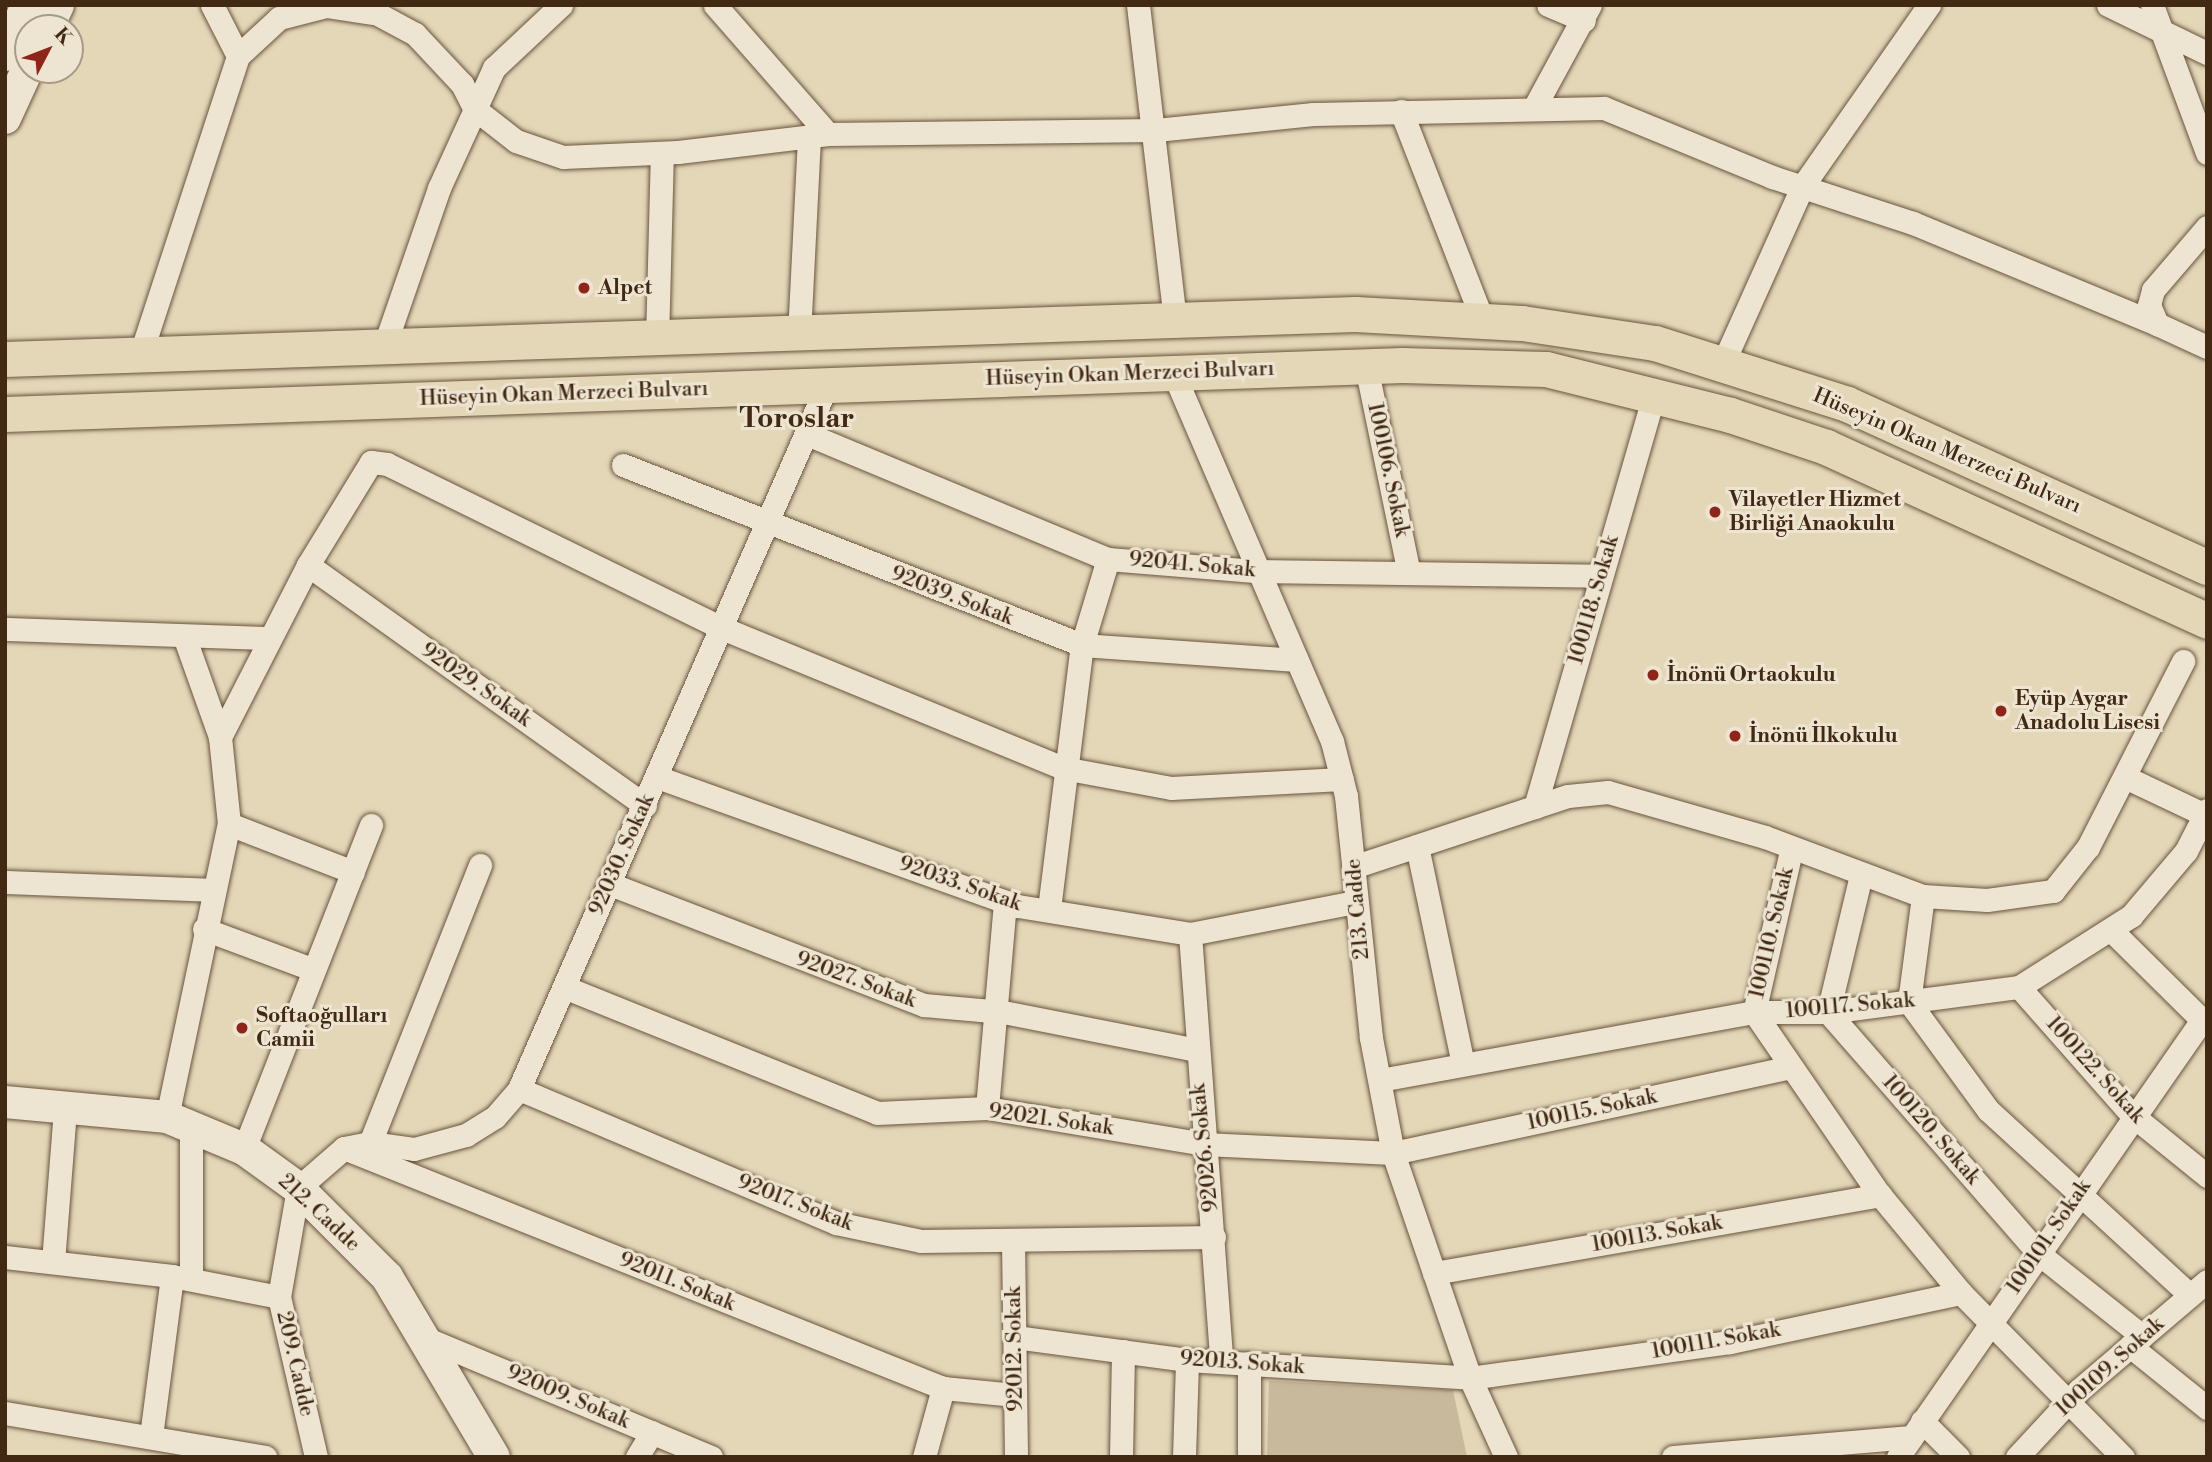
<!DOCTYPE html>
<meta charset="utf-8">
<style>
body{margin:0}
#map{position:relative;width:2212px;height:1462px;overflow:hidden;background:#e3d7b8;font-family:"Libre Bodoni",serif}
div>[style]{position:absolute}
.green>*{inset:0;background:#c8b99c}
.roads{filter:drop-shadow(0 0 2px #6a543d) drop-shadow(0 0 2px #6a543d)}
.street>*{height:23px;margin:-11.5px;padding:0 11.5px;transform-origin:11.5px;border-radius:11.5px;background:#ede5d1}
.secondary>*{height:32px;margin:-16px;padding:0 16px;transform-origin:16px;border-radius:16px;background:#ede5d1}
.primary>*{height:35px;margin:-17.5px;padding:0 17.5px;transform-origin:17.5px;border-radius:17.5px;background:#e3d7b8}
.dots>*{width:19px;height:19px;translate:-50% -50%;box-sizing:border-box;border:4px solid #ede5d1;border-radius:50%}
span{translate:-50% -50%;white-space:nowrap;text-align:center;line-height:1.15;-webkit-text-stroke:6px #ede5d1;paint-order:stroke}
.poi-label{font-size:21px;color:#422914;font-weight:700}
.left{translate:0 -50%;text-align:left}
.street-label{font-size:21px;color:#422914}
.district-label{font-size:28px;color:#422914;font-weight:700}
.frame{position:absolute;inset:0;border:7px solid #422914;pointer-events:none}
.north{position:absolute;left:14px;top:14px;width:70px;height:70px;box-sizing:border-box;background:#ede5d1;border:2px solid #a99a85;border-radius:50%;rotate:48deg;font-size:19px;font-weight:700;line-height:28px;text-align:center;color:#422914}
.north::after{content:'';display:block;margin:auto;width:24px;height:32px;background:#8f2418;clip-path:polygon(50% 0,100% 100%,50% 72%,0 100%)}
</style>
<div id="map">
<div class="green">
<i style="clip-path:polygon(1269px 1381px,1453px 1390px,1467px 1457px,1267px 1457px)"></i>
</div>
<div class="roads">
<div class="street">
<i style="left:212px;top:5px;width:57px;rotate:63deg"></i>
<i style="left:361px;top:5px;width:61px;rotate:28.2deg"></i>
<i style="left:415px;top:34px;width:69px;rotate:46.8deg"></i>
<i style="left:462px;top:84px;width:28px;rotate:63deg"></i>
<i style="left:475px;top:109px;width:52px;rotate:38deg"></i>
<i style="left:516px;top:141px;width:50px;rotate:18.8deg"></i>
<i style="left:563px;top:157px;width:115px;rotate:-2.5deg"></i>
<i style="left:678px;top:152px;width:151px;rotate:-6.8deg"></i>
<i style="left:828px;top:134px;width:328px;rotate:-0.7deg"></i>
<i style="left:1156px;top:130px;width:158px;rotate:-5.8deg"></i>
<i style="left:1313px;top:114px;width:291px;rotate:-1.2deg"></i>
<i style="left:1604px;top:108px;width:182px;rotate:22.3deg"></i>
<i style="left:1772px;top:177px;width:148px;rotate:18.1deg"></i>
<i style="left:1913px;top:223px;width:264px;rotate:22.5deg"></i>
<i style="left:715px;top:5px;width:171px;rotate:48.8deg"></i>
<i style="left:1138px;top:5px;width:317px;rotate:83.3deg"></i>
<i style="left:1548px;top:5px;width:39px;rotate:23deg"></i>
<i style="left:2108px;top:5px;width:110px;rotate:25.9deg"></i>
<i style="left:2152px;top:5px;width:158px;rotate:69.6deg"></i>
<i style="left:1534px;top:108px;width:117px;rotate:-61.5deg"></i>
<i style="left:1401px;top:111px;width:225px;rotate:68.7deg"></i>
<i style="left:2207px;top:227px;width:83px;rotate:130.6deg"></i>
<i style="left:2153px;top:290px;width:16px;rotate:105deg"></i>
<i style="left:2149px;top:305px;width:21px;rotate:67deg"></i>
<i style="left:2157px;top:324px;width:55px;rotate:24.7deg"></i>
<i style="left:799px;top:335px;width:198px;rotate:-87.1deg"></i>
<i style="left:657px;top:341px;width:188px;rotate:-88.5deg"></i>
<i style="left:383px;top:350px;width:171px;rotate:-70.9deg"></i>
<i style="left:439px;top:188px;width:132px;rotate:-65.4deg"></i>
<i style="left:494px;top:68px;width:92px;rotate:-43.2deg"></i>
<i style="left:140px;top:356px;width:316px;rotate:-71.9deg"></i>
<i style="left:238px;top:56px;width:56px;rotate:-42.8deg"></i>
<i style="left:279px;top:18px;width:49px;rotate:-14.3deg"></i>
<i style="left:326px;top:6px;width:48px;rotate:8.5deg"></i>
<i style="left:1723px;top:363px;width:193px;rotate:-65.8deg"></i>
<i style="left:1802px;top:187px;width:222px;rotate:-55.1deg"></i>
<i style="left:1366px;top:366px;width:211px;rotate:78.3deg"></i>
<i style="left:1173px;top:372px;width:402px;rotate:66.7deg"></i>
<i style="left:1332px;top:741px;width:57px;rotate:75.7deg"></i>
<i style="left:1346px;top:796px;width:243px;rotate:84.1deg"></i>
<i style="left:1371px;top:1038px;width:117px;rotate:79.2deg"></i>
<i style="left:1393px;top:1153px;width:238px;rotate:71.1deg"></i>
<i style="left:1470px;top:1378px;width:87px;rotate:65.5deg"></i>
<i style="left:807px;top:434px;width:326px;rotate:22.6deg"></i>
<i style="left:1108px;top:559px;width:147px;rotate:4.7deg"></i>
<i style="left:1255px;top:571px;width:346px;rotate:0.8deg"></i>
<i style="left:623px;top:465px;width:493px;rotate:21.4deg"></i>
<i style="left:1082px;top:645px;width:215px;rotate:4deg"></i>
<i style="left:308px;top:565px;width:414px;rotate:35.5deg"></i>
<i style="left:5px;top:629px;width:263px;rotate:2deg"></i>
<i style="left:220px;top:737px;width:193px;rotate:-62.9deg"></i>
<i style="left:308px;top:565px;width:121px;rotate:-58.5deg"></i>
<i style="left:371px;top:462px;width:16px;rotate:7deg"></i>
<i style="left:387px;top:464px;width:373px;rotate:26.1deg"></i>
<i style="left:722px;top:628px;width:369px;rotate:22.3deg"></i>
<i style="left:1063px;top:768px;width:110px;rotate:10.5deg"></i>
<i style="left:1171px;top:788px;width:171px;rotate:-3deg"></i>
<i style="left:657px;top:777px;width:383px;rotate:19.7deg"></i>
<i style="left:1018px;top:906px;width:174px;rotate:9.2deg"></i>
<i style="left:1190px;top:934px;width:168px;rotate:-11deg"></i>
<i style="left:2125px;top:777px;width:91px;rotate:25.4deg"></i>
<i style="left:1535px;top:807px;width:430px;rotate:-73.9deg"></i>
<i style="left:229px;top:824px;width:133px;rotate:21.2deg"></i>
<i style="left:1417px;top:846px;width:223px;rotate:78.1deg"></i>
<i style="left:1791px;top:851px;width:165px;rotate:102.9deg"></i>
<i style="left:1754px;top:1012px;width:222px;rotate:55.5deg"></i>
<i style="left:1880px;top:1195px;width:127px;rotate:50.4deg"></i>
<i style="left:1961px;top:1293px;width:231px;rotate:45.4deg"></i>
<i style="left:1353px;top:867px;width:226px;rotate:-18.3deg"></i>
<i style="left:1568px;top:796px;width:40px;rotate:-5.7deg"></i>
<i style="left:1608px;top:792px;width:163px;rotate:16deg"></i>
<i style="left:1765px;top:837px;width:169px;rotate:20.5deg"></i>
<i style="left:1923px;top:896px;width:64px;rotate:3.6deg"></i>
<i style="left:1987px;top:900px;width:67px;rotate:-7.8deg"></i>
<i style="left:2053px;top:891px;width:56px;rotate:-51.5deg"></i>
<i style="left:2088px;top:847px;width:209px;rotate:-62.9deg"></i>
<i style="left:1861px;top:875px;width:141px;rotate:103.5deg"></i>
<i style="left:1828px;top:1012px;width:321px;rotate:48.9deg"></i>
<i style="left:2039px;top:1254px;width:132px;rotate:38.5deg"></i>
<i style="left:5px;top:882px;width:206px;rotate:2.2deg"></i>
<i style="left:610px;top:884px;width:337px;rotate:21.1deg"></i>
<i style="left:924px;top:1005px;width:79px;rotate:5.1deg"></i>
<i style="left:1003px;top:1012px;width:197px;rotate:11.1deg"></i>
<i style="left:1923px;top:896px;width:107px;rotate:97.5deg"></i>
<i style="left:1909px;top:1002px;width:134px;rotate:53.8deg"></i>
<i style="left:1988px;top:1110px;width:274px;rotate:42.5deg"></i>
<i style="left:1049px;top:909px;width:266px;rotate:-82.9deg"></i>
<i style="left:1082px;top:645px;width:90px;rotate:-73.2deg"></i>
<i style="left:204px;top:929px;width:117px;rotate:20.4deg"></i>
<i style="left:1190px;top:934px;width:428px;rotate:85.8deg"></i>
<i style="left:564px;top:987px;width:337px;rotate:21.9deg"></i>
<i style="left:877px;top:1113px;width:110px;rotate:-2.6deg"></i>
<i style="left:987px;top:1108px;width:220px;rotate:9.4deg"></i>
<i style="left:1204px;top:1144px;width:189px;rotate:2.7deg"></i>
<i style="left:1393px;top:1153px;width:406px;rotate:-12.2deg"></i>
<i style="left:2019px;top:987px;width:171px;rotate:48.6deg"></i>
<i style="left:2132px;top:1115px;width:97px;rotate:39.1deg"></i>
<i style="left:1380px;top:1080px;width:380px;rotate:-10.3deg"></i>
<i style="left:1754px;top:1012px;width:74px"></i>
<i style="left:1828px;top:1012px;width:193px;rotate:-7.5deg"></i>
<i style="left:2019px;top:987px;width:133px;rotate:-32.4deg"></i>
<i style="left:2131px;top:916px;width:85px;rotate:-49.8deg"></i>
<i style="left:2186px;top:851px;width:46px;rotate:-62.9deg"></i>
<i style="left:519px;top:1089px;width:344px;rotate:22.9deg"></i>
<i style="left:836px;top:1223px;width:87px;rotate:12deg"></i>
<i style="left:921px;top:1241px;width:293px;rotate:-0.8deg"></i>
<i style="left:987px;top:1108px;width:207px;rotate:-85deg"></i>
<i style="left:167px;top:1117px;width:299px;rotate:-78.1deg"></i>
<i style="left:229px;top:824px;width:87px;rotate:-95.9deg"></i>
<i style="left:220px;top:737px;width:107px;rotate:-109.6deg"></i>
<i style="left:191px;top:1127px;width:152px;rotate:90deg"></i>
<i style="left:370px;top:1143px;width:299px;rotate:-68.4deg"></i>
<i style="left:344px;top:1148px;width:645px;rotate:21.83deg"></i>
<i style="left:943px;top:1388px;width:72px;rotate:5.6deg"></i>
<i style="left:244px;top:1149px;width:348px;rotate:-68.6deg"></i>
<i style="left:1013px;top:1241px;width:216px;rotate:89.2deg"></i>
<i style="left:5px;top:1257px;width:168px;rotate:6.5deg"></i>
<i style="left:172px;top:1276px;width:109px;rotate:11.1deg"></i>
<i style="left:53px;top:1262px;width:152px;rotate:-85.5deg"></i>
<i style="left:1434px;top:1273px;width:453px;rotate:-9.9deg"></i>
<i style="left:1015px;top:1337px;width:174px;rotate:7.6deg"></i>
<i style="left:1187px;top:1360px;width:284px;rotate:3.6deg"></i>
<i style="left:1470px;top:1378px;width:262px;rotate:-7.9deg"></i>
<i style="left:1730px;top:1342px;width:236px;rotate:-12deg"></i>
<i style="left:425px;top:1338px;width:310px;rotate:22.6deg"></i>
<i style="left:2130px;top:1346px;width:99px;rotate:38.8deg"></i>
<i style="left:5px;top:1413px;width:264px;rotate:9.6deg"></i>
<i style="left:1922px;top:1421px;width:51px;rotate:45deg"></i>
<i style="left:151px;top:1436px;width:161px;rotate:-82.5deg"></i>
<i style="left:316px;top:1457px;width:164px;rotate:-103deg"></i>
<i style="left:279px;top:1297px;width:111px;rotate:-80.1deg"></i>
<i style="left:298px;top:1188px;width:61px;rotate:-41deg"></i>
<i style="left:344px;top:1148px;width:26px;rotate:-11deg"></i>
<i style="left:370px;top:1143px;width:44px;rotate:7.8deg"></i>
<i style="left:414px;top:1149px;width:54px;rotate:-15.1deg"></i>
<i style="left:466px;top:1135px;width:34px;rotate:-32deg"></i>
<i style="left:495px;top:1117px;width:37px;rotate:-49deg"></i>
<i style="left:519px;top:1089px;width:768px;rotate:-66.37deg"></i>
<i style="left:637px;top:1457px;width:29px;rotate:-59deg"></i>
<i style="left:924px;top:1457px;width:72px;rotate:-74.6deg"></i>
<i style="left:1121px;top:1457px;width:106px;rotate:-88.9deg"></i>
<i style="left:1184px;top:1457px;width:97px;rotate:-88.2deg"></i>
<i style="left:1249px;top:1457px;width:94px;rotate:-90deg"></i>
<i style="left:1673px;top:1457px;width:239px;rotate:-4.8deg"></i>
<i style="left:1898px;top:1457px;width:532px;rotate:-55.18deg"></i>
<i style="left:2202px;top:1020px;width:125px;rotate:-135.3deg"></i>
<i style="left:2017px;top:1457px;width:91px;rotate:-47.2deg"></i>
<i style="left:2079px;top:1390px;width:168px;rotate:-40.4deg"></i>
</div>
<div class="secondary">
<i style="left:47px;top:28px;width:25px;rotate:-64deg"></i>
<i style="left:5px;top:55px;width:55px;rotate:-66.3deg"></i>
<i style="left:5px;top:118px;width:55px;rotate:-65.3deg"></i>
<i style="left:5px;top:1102px;width:163px;rotate:5.3deg"></i>
<i style="left:167px;top:1117px;width:83px;rotate:22.6deg"></i>
<i style="left:244px;top:1149px;width:67px;rotate:35.8deg"></i>
<i style="left:298px;top:1188px;width:126px;rotate:45deg"></i>
<i style="left:387px;top:1277px;width:209px;rotate:59.3deg"></i>
</div>
<div class="primary">
<i style="left:5px;top:359px;width:1351px;rotate:-1.91deg"></i>
<i style="left:1355px;top:314px;width:167px;rotate:3.1deg"></i>
<i style="left:1522px;top:323px;width:134px;rotate:8.6deg"></i>
<i style="left:1655px;top:343px;width:201px;rotate:17.6deg"></i>
<i style="left:1847px;top:404px;width:395px;rotate:24.4deg"></i>
<i style="left:5px;top:414px;width:1398px;rotate:-2.01deg"></i>
<i style="left:1402px;top:365px;width:144px;rotate:1.6deg"></i>
<i style="left:1546px;top:369px;width:190px;rotate:14deg"></i>
<i style="left:1730px;top:415px;width:101px;rotate:18.4deg"></i>
<i style="left:1826px;top:447px;width:419px;rotate:24.5deg"></i>
</div>
</div>
<div class="dots">
<i style="left:584px;top:288px;background:#8f2418"></i>
<i style="left:1715px;top:512px;background:#8f2418"></i>
<i style="left:1653px;top:675px;background:#8f2418"></i>
<i style="left:2001px;top:711px;background:#8f2418"></i>
<i style="left:1735px;top:736px;background:#8f2418"></i>
<i style="left:242px;top:1028px;background:#8f2418"></i>
</div>
<div class="poi-label">
<span class="left" style="left:598px;top:288px">Alpet</span>
<span class="left" style="left:1729px;top:512px">Vilayetler Hizmet<br>Birliği Anaokulu</span>
<span class="left" style="left:1667px;top:675px">İnönü Ortaokulu</span>
<span class="left" style="left:2015px;top:711px">Eyüp Aygar<br>Anadolu Lisesi</span>
<span class="left" style="left:1749px;top:736px">İnönü İlkokulu</span>
<span class="left" style="left:256px;top:1028px">Softaoğulları<br>Camii</span>
</div>
<div class="street-label">
<span style="left:1130px;top:374px;rotate:-2deg">Hüseyin Okan Merzeci Bulvarı</span>
<span style="left:564px;top:394px;rotate:-2deg">Hüseyin Okan Merzeci Bulvarı</span>
<span style="left:1947px;top:451px;rotate:23deg">Hüseyin Okan Merzeci Bulvarı</span>
<span style="left:1388px;top:470px;rotate:78deg">100106. Sokak</span>
<span style="left:1192px;top:565px;rotate:5deg">92041. Sokak</span>
<span style="left:952px;top:596px;rotate:21deg">92039. Sokak</span>
<span style="left:1594px;top:600px;rotate:-74deg">100118. Sokak</span>
<span style="left:476px;top:685px;rotate:35deg">92029. Sokak</span>
<span style="left:622px;top:855px;rotate:-66deg">92030. Sokak</span>
<span style="left:960px;top:884px;rotate:19deg">92033. Sokak</span>
<span style="left:1358px;top:909px;rotate:-95deg">213. Cadde</span>
<span style="left:1772px;top:933px;rotate:-77deg">100110. Sokak</span>
<span style="left:856px;top:980px;rotate:20deg">92027. Sokak</span>
<span style="left:1850px;top:1006px;rotate:-5deg">100117. Sokak</span>
<span style="left:2095px;top:1070px;rotate:48deg">100122. Sokak</span>
<span style="left:1592px;top:1110px;rotate:-12deg">100115. Sokak</span>
<span style="left:1051px;top:1120px;rotate:8deg">92021. Sokak</span>
<span style="left:1931px;top:1130px;rotate:49deg">100120. Sokak</span>
<span style="left:1205px;top:1148px;rotate:-96deg">92026. Sokak</span>
<span style="left:795px;top:1203px;rotate:21deg">92017. Sokak</span>
<span style="left:319px;top:1213px;rotate:43deg">212. Cadde</span>
<span style="left:1657px;top:1234px;rotate:-10deg">100113. Sokak</span>
<span style="left:2049px;top:1237px;rotate:-56deg">100101. Sokak</span>
<span style="left:677px;top:1282px;rotate:22deg">92011. Sokak</span>
<span style="left:1716px;top:1341px;rotate:-10deg">100111. Sokak</span>
<span style="left:1015px;top:1349px;rotate:-91deg">92012. Sokak</span>
<span style="left:1242px;top:1363px;rotate:4deg">92013. Sokak</span>
<span style="left:295px;top:1364px;rotate:77deg">209. Cadde</span>
<span style="left:2110px;top:1367px;rotate:-42deg">100109. Sokak</span>
<span style="left:568px;top:1397px;rotate:23deg">92009. Sokak</span>
</div>
<div class="district-label">
<span style="left:797px;top:419px">Toroslar</span>
</div>
<div class="frame"></div>
<div class="north">K</div>
</div>
